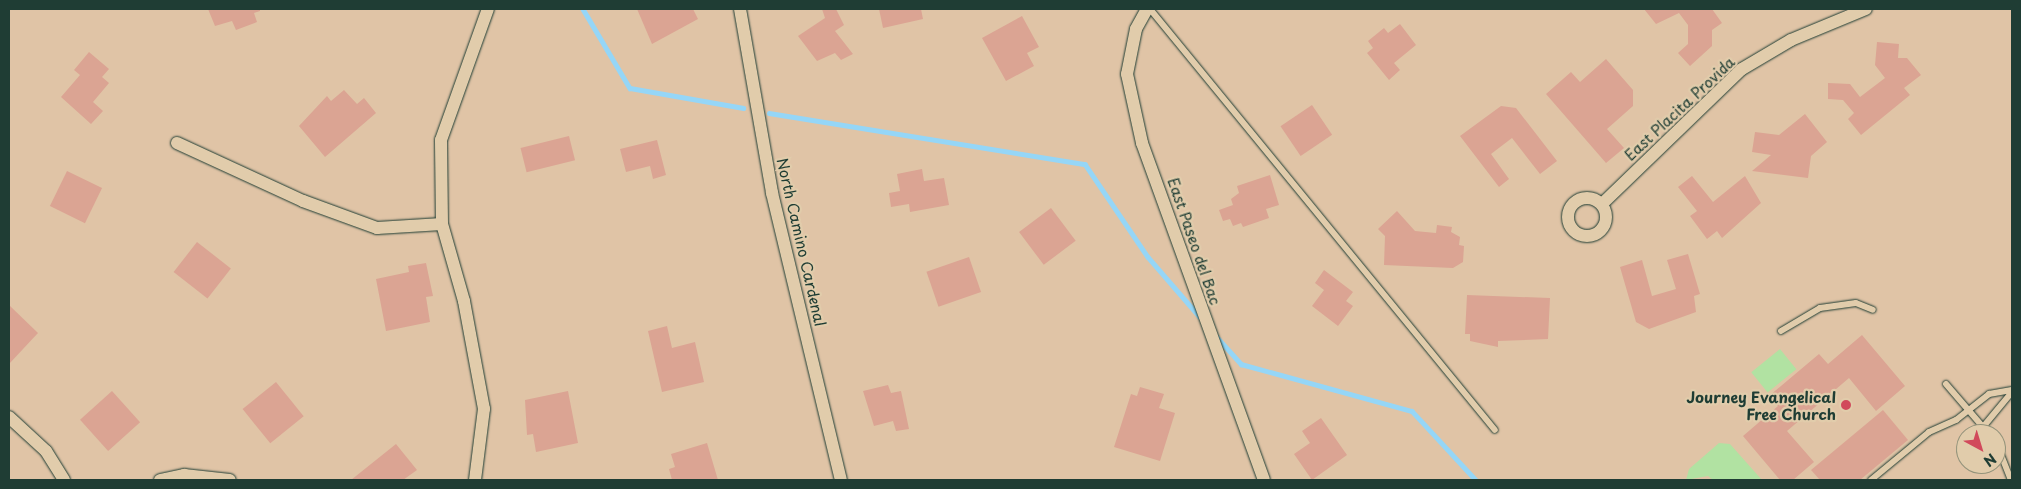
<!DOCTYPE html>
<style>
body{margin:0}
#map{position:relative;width:2021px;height:489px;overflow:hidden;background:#e0c4a6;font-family:"Playpen Sans",sans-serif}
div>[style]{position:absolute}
.green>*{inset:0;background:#b1e2a2;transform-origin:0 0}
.stream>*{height:4.5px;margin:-2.25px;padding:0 2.25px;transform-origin:2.25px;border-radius:2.25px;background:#95d6f7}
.building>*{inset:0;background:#dba493;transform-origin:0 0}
.roads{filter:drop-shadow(0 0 1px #1f3d34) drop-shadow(0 0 1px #1f3d34)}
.lane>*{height:6px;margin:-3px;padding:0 3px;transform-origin:3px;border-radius:3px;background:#e1ccab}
.street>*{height:12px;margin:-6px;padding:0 6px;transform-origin:6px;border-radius:6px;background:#e1ccab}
.street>.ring{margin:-6px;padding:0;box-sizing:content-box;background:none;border:12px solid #e1ccab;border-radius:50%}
.dots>*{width:14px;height:14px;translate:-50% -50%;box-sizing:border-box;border:2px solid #e1ccab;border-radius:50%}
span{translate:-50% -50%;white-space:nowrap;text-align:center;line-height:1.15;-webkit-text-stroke:4.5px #e1ccab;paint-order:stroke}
.street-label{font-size:15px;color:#1f3d34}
.poi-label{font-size:15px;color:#1f3d34;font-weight:700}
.right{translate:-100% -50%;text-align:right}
.frame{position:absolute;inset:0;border:10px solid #1f3d34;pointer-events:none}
.north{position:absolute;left:1956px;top:424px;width:50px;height:50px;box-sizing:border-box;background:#e1ccab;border:1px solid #93937b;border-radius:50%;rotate:141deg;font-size:14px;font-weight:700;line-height:20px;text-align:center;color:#1f3d34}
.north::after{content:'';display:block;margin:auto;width:18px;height:22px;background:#d1495b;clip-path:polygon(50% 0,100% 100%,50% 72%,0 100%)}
</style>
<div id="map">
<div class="green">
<i style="left:1780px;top:349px;width:26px;height:37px;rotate:51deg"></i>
<i style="clip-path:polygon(1719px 443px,1730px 444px,1762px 480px,1713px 480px,1708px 476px,1686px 480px,1689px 469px)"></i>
</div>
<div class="stream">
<i style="left:583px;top:9px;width:92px;rotate:59.3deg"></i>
<i style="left:630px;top:88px;width:115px;rotate:10deg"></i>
<i style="left:769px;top:113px;width:320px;rotate:9.2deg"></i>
<i style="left:1085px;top:164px;width:112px;rotate:55.9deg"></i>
<i style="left:1148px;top:257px;width:79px;rotate:49.1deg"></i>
<i style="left:1216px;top:336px;width:38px;rotate:48deg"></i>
<i style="left:1241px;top:364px;width:177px;rotate:15.4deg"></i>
<i style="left:1412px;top:411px;width:94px;rotate:47.2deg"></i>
</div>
<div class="building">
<i style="clip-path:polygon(208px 9px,260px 9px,260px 11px,254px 13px,257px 22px,236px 30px,232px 21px,215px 26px)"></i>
<i style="clip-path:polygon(637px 9px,693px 9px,698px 19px,652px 44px)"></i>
<i style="clip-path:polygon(822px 9px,836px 9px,844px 25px,835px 31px,853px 54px,841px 60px,835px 53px,817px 61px,798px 36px,825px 18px)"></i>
<i style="clip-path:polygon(879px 9px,921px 9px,923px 19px,883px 28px)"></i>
<i style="clip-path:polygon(1644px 9px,1712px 9px,1722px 23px,1712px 30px,1712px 46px,1690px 66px,1678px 53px,1688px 44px,1688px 25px,1679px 13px,1656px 24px)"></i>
<i style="clip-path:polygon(1022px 16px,1039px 47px,1027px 53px,1034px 66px,1006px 81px,982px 38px)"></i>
<i style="clip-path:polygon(1400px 24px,1416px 45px,1394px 63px,1400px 70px,1389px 80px,1367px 53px,1373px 48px,1368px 41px,1384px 28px,1388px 33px)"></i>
<i style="clip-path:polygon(1877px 42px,1899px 44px,1898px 58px,1907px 58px,1921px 75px,1904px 88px,1910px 95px,1861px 135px,1848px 119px,1854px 113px,1843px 100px,1828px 99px,1828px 83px,1850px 84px,1860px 97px,1885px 78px,1875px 65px)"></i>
<i style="clip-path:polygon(89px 52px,109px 69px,102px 77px,109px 83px,93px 102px,103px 111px,91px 124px,61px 97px,80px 75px,74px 70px)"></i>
<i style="clip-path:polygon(1606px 59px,1633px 90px,1633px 106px,1607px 129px,1624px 148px,1606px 163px,1546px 94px,1571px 72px,1580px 82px)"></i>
<i style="clip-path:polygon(344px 90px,357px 104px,364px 98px,376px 113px,325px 157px,299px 126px,327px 96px,331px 101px)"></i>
<i style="left:1312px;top:105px;width:36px;height:38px;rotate:56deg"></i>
<i style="clip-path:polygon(1501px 106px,1516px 108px,1557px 161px,1540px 174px,1512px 138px,1491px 154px,1509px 179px,1499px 187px,1460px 136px)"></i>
<i style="clip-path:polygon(1805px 114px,1827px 142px,1811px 156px,1808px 178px,1752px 171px,1771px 155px,1752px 152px,1755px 132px,1779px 135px)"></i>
<i style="left:569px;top:136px;width:25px;height:50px;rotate:76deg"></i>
<i style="clip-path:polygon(657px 140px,666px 175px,653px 179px,650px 166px,626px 172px,620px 149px)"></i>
<i style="clip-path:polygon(922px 169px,924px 181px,944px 178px,949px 205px,910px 212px,909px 204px,891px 207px,889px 193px,900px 191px,897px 174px)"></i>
<i style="left:67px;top:171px;width:39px;height:39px;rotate:26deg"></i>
<i style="clip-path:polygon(1270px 175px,1279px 205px,1266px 209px,1269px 218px,1243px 227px,1241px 223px,1233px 226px,1230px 219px,1223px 221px,1219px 210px,1233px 205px,1231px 199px,1239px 193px,1237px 186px)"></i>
<i style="clip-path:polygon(1692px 176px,1713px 202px,1745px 176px,1761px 203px,1722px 238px,1717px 231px,1707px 239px,1690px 216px,1697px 211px,1678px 187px)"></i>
<i style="left:1051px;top:208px;width:41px;height:40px;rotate:53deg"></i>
<i style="clip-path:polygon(1397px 211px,1415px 231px,1436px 233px,1437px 225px,1452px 227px,1451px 232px,1460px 237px,1459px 245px,1464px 246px,1463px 262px,1453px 268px,1384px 265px,1385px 236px,1378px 229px)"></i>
<i style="left:197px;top:242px;width:43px;height:38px;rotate:38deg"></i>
<i style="clip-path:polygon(1688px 254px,1700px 294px,1694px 296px,1696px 312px,1649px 329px,1636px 322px,1620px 267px,1642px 260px,1652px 296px,1676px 289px,1667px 260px)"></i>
<i style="left:969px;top:257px;width:37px;height:45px;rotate:71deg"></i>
<i style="clip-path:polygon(426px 263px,433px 296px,426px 297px,430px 322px,386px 331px,376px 279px,409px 272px,408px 266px)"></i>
<i style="clip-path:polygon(1324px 270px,1353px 292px,1346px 301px,1353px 306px,1338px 326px,1312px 306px,1324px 290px,1315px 283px)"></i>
<i style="clip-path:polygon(1467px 295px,1550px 298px,1548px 339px,1498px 341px,1498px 347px,1470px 341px,1470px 334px,1465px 334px)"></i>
<i style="clip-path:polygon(9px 305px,38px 333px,9px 364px)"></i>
<i style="clip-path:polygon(667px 326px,672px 348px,695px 342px,704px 382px,662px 392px,648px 331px)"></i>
<i style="clip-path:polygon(1862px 335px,1905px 386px,1876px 411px,1849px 378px,1787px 431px,1814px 462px,1793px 480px,1780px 480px,1743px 436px,1778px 406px,1769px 396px,1819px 354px,1828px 364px)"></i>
<i style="left:276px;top:382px;width:44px;height:43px;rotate:51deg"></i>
<i style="clip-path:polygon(888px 385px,891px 393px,901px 391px,909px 429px,896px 431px,893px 421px,874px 426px,863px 391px)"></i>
<i style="clip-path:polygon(1140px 387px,1164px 394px,1159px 408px,1175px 413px,1160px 461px,1114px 447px,1131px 394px,1137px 396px)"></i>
<i style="left:112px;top:391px;width:42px;height:43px;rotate:48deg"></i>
<i style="clip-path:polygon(568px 391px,578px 443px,536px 452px,533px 434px,527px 435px,525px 400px)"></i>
<i style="clip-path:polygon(1883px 410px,1908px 440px,1860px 480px,1820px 480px,1811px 470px)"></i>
<i style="clip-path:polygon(1321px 418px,1347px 455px,1312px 480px,1294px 454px,1310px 443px,1302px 431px)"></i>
<i style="clip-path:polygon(707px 443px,718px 480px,672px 480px,669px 469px,675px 467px,671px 454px)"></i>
<i style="clip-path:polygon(396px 444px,417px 470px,403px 480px,351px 480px)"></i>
</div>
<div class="roads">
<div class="lane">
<i style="left:1150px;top:9px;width:544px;rotate:50.67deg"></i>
<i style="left:1781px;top:331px;width:45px;rotate:-30.5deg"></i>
<i style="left:1820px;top:308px;width:36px;rotate:-8deg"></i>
<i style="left:1856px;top:303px;width:18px;rotate:22deg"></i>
<i style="left:1946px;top:384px;width:66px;rotate:49.3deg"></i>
<i style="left:1983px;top:427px;width:45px;rotate:-50.4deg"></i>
<i style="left:1996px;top:442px;width:41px;rotate:68.5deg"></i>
<i style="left:1871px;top:480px;width:75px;rotate:-39.6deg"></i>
<i style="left:1929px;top:432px;width:30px;rotate:-24deg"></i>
<i style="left:1956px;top:420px;width:42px;rotate:-38.2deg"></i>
<i style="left:1989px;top:394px;width:23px;rotate:-10deg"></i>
</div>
<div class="street">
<i style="left:740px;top:9px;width:187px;rotate:80.1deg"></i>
<i style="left:772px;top:193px;width:295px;rotate:76.5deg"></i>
<i style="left:1147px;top:9px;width:23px;rotate:119deg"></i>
<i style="left:1136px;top:29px;width:46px;rotate:101.3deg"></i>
<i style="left:1127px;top:74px;width:71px;rotate:77.7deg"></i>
<i style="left:1142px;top:143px;width:358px;rotate:70.1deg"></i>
<i style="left:177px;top:143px;width:139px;rotate:24.7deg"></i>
<i style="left:303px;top:201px;width:79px;rotate:20deg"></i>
<i style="left:377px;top:228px;width:65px;rotate:-3.5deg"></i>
<i class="ring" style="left:1568px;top:198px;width:26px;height:26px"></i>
<i style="left:1602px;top:204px;width:194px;rotate:-44deg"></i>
<i style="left:1742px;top:69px;width:57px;rotate:-30.6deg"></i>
<i style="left:1791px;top:40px;width:81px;rotate:-22.5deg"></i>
<i style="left:9px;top:417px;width:50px;rotate:42.6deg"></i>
<i style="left:46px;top:451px;width:34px;rotate:58deg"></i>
<i style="left:160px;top:480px;width:25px;rotate:-12deg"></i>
<i style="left:184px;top:475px;width:46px;rotate:6.2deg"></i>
<i style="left:475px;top:480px;width:72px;rotate:-82.8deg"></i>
<i style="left:484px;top:409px;width:110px;rotate:-100.5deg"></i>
<i style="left:464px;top:301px;width:80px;rotate:-105.9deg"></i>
<i style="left:442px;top:224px;width:84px;rotate:-90.7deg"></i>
<i style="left:441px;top:140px;width:139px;rotate:-70.3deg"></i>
</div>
</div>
<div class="dots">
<i style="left:1846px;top:405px;background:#d1495b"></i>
</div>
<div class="street-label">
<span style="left:1679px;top:108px;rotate:-43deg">East Placita Provida</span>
<span style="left:1195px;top:241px;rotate:71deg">East Paseo del Bac</span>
<span style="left:802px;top:242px;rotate:77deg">North Camino Cardenal</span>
</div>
<div class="poi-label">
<span class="right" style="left:1836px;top:405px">Journey Evangelical<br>Free Church</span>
</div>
<div class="frame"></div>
<div class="north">N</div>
</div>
